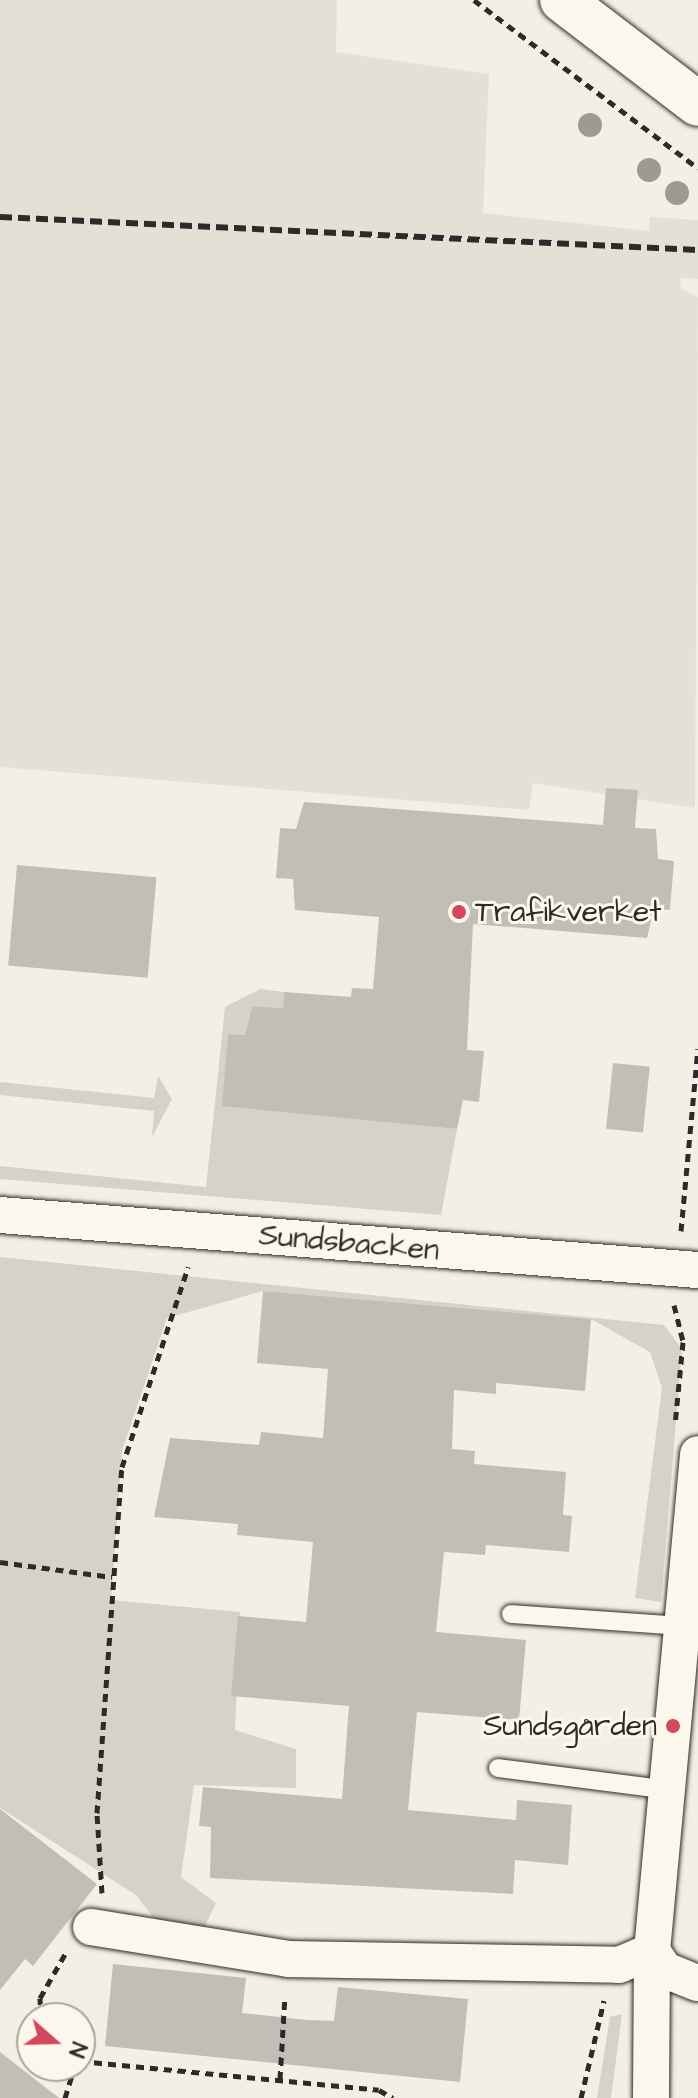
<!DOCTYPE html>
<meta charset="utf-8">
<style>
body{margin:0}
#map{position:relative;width:698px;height:2098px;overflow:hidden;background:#f3efe4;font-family:"Architects Daughter",sans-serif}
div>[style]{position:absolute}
.built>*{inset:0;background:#e4e0d6}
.green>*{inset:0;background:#d5d2c9}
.building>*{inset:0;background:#c0beb6;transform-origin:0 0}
.path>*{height:5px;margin-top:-2.5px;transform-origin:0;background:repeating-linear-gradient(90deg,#2b2b2b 0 8px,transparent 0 14px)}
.roads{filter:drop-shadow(0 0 2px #2b2b2b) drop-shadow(0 0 2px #2b2b2b)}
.lane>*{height:18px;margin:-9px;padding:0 9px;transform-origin:9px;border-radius:9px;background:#fbf7ec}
.street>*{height:36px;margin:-18px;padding:0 18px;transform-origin:18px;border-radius:18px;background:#fbf7ec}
.secondary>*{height:44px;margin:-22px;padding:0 22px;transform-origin:22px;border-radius:22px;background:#fbf7ec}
.rail>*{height:6px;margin-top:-3px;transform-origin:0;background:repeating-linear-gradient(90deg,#2b2b2b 0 12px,transparent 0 18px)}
.trees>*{width:24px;height:24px;margin:-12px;border-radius:50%;background:#9d9a94}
.dots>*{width:22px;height:22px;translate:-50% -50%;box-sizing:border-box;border:4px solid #fbf7ec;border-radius:50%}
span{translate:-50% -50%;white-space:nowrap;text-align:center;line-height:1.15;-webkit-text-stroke:6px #fbf7ec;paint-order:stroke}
.poi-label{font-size:30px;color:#2b2b2b}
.left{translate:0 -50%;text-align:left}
.right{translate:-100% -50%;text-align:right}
.street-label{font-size:30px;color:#2b2b2b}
.north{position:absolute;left:16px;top:2002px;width:80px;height:80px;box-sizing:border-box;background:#fbf7ec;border:2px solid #a8a59f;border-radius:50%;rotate:110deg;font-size:22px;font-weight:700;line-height:32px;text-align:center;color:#2b2b2b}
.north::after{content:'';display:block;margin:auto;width:28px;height:36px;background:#d1495b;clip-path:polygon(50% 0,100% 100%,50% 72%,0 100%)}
</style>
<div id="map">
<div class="built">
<i style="clip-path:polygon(0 0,337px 0,336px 52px,489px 74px,483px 213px,649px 231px,650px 217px,698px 220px,698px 279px,681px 278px,680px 288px,698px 297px,695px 808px,533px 783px,529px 810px,0 767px)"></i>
</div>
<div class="green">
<i style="clip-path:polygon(260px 989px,284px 992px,283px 1008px,252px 1006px,245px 1035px,228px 1034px,223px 1105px,457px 1129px,441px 1215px,0 1179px,0 1166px,206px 1187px,225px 1007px)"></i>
<i style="clip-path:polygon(158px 1076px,172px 1099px,152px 1137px,154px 1111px,0 1095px,0 1082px,154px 1098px)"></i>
<i style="clip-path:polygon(0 1257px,664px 1325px,682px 1349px,661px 1602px,635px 1598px,662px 1388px,650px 1352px,591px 1319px,263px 1291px,167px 1318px,122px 1451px,111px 1600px,240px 1612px,235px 1730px,296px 1749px,296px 1788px,194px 1785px,181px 1877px,216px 1903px,197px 1943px,164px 1931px,136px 1895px,0 1808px)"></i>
<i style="clip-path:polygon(622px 2014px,611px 2098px,597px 2098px,610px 2017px)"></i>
</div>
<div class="building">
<i style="clip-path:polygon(606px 788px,638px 790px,635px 828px,656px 829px,658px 859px,674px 861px,670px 910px,654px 909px,647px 938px,473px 924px,467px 1050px,484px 1051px,479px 1102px,463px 1100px,457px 1129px,222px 1106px,228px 1034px,245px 1035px,252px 1006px,283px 1008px,284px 992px,351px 997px,352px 988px,373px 989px,379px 917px,295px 910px,293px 879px,276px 878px,280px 828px,296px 829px,304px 802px,603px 825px)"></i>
<i style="left:17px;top:865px;width:140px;height:101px;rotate:5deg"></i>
<i style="left:613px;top:1063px;width:37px;height:66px;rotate:6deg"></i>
<i style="clip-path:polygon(263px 1291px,591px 1319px,585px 1391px,496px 1383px,496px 1394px,454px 1390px,452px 1449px,475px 1451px,474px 1464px,566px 1472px,563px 1515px,572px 1516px,569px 1552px,486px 1545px,485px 1555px,444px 1552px,436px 1632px,526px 1640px,519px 1720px,417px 1712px,408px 1810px,516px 1820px,517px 1800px,572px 1805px,568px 1865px,515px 1860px,513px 1894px,210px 1878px,211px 1827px,199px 1826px,203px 1787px,342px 1799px,349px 1706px,231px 1696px,238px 1616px,306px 1622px,313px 1542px,237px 1535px,238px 1524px,154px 1517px,170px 1438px,259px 1445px,261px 1432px,323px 1438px,328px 1369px,257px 1363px)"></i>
<i style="clip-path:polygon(0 1809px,97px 1884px,33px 1966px,25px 1959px,0 1990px)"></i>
<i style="clip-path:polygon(113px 1964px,246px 1978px,242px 2013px,307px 2020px,334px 2021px,338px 1987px,468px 1999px,460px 2082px,105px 2046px)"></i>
<i style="clip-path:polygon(0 2052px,59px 2098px,0 2098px)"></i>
</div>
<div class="path">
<i style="left:474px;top:0;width:280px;rotate:36.9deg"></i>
<i style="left:681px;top:1231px;width:183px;rotate:-84.7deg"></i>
<i style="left:674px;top:1305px;width:38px;rotate:76deg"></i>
<i style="left:683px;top:1342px;width:83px;rotate:95.5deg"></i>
<i style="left:0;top:1562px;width:113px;rotate:7.6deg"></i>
<i style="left:102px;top:1893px;width:80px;rotate:-93.6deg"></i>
<i style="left:97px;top:1813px;width:347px;rotate:-85.9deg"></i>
<i style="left:122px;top:1467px;width:211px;rotate:-71.7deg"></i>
<i style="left:41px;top:2018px;width:20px;rotate:-93deg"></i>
<i style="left:40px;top:1998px;width:51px;rotate:-60.4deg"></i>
<i style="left:80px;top:2061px;width:300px;rotate:5.5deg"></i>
<i style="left:379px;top:2090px;width:16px;rotate:30deg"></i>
<i style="left:280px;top:2079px;width:83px;rotate:-86.6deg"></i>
<i style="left:65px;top:2098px;width:34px;rotate:-73deg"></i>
<i style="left:581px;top:2098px;width:100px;rotate:-76.7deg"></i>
</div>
<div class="roads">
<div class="lane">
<i style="left:511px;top:1614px;width:173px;rotate:4deg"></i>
<i style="left:498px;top:1768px;width:172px;rotate:7.3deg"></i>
</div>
<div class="street">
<i style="left:0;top:1215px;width:700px;rotate:4.51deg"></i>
<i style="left:91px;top:1927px;width:200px;rotate:9.2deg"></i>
<i style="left:288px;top:1959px;width:331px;rotate:1deg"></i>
<i style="left:619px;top:1965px;width:36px;rotate:-23deg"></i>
<i style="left:652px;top:1951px;width:23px;rotate:56deg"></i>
<i style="left:665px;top:1970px;width:35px;rotate:22deg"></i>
<i style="left:651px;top:2098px;width:147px;rotate:-89.6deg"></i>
<i style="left:652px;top:1951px;width:499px;rotate:-84.7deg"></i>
</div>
<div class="secondary">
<i style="left:562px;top:0;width:171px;rotate:37.4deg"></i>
</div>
</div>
<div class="rail">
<i style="left:0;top:217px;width:699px;rotate:2.71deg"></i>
</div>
<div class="trees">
<i style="left:590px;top:125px"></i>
<i style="left:649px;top:170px"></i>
<i style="left:677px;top:193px"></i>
</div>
<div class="dots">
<i style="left:459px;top:912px;background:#d1495b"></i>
<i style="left:673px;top:1726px;background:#d1495b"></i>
</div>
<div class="poi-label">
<span class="left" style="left:475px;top:912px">Trafikverket</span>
<span class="right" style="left:657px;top:1726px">Sundsgården</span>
</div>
<div class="street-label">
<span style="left:349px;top:1243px;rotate:5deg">Sundsbacken</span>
</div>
<div class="north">N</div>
</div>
